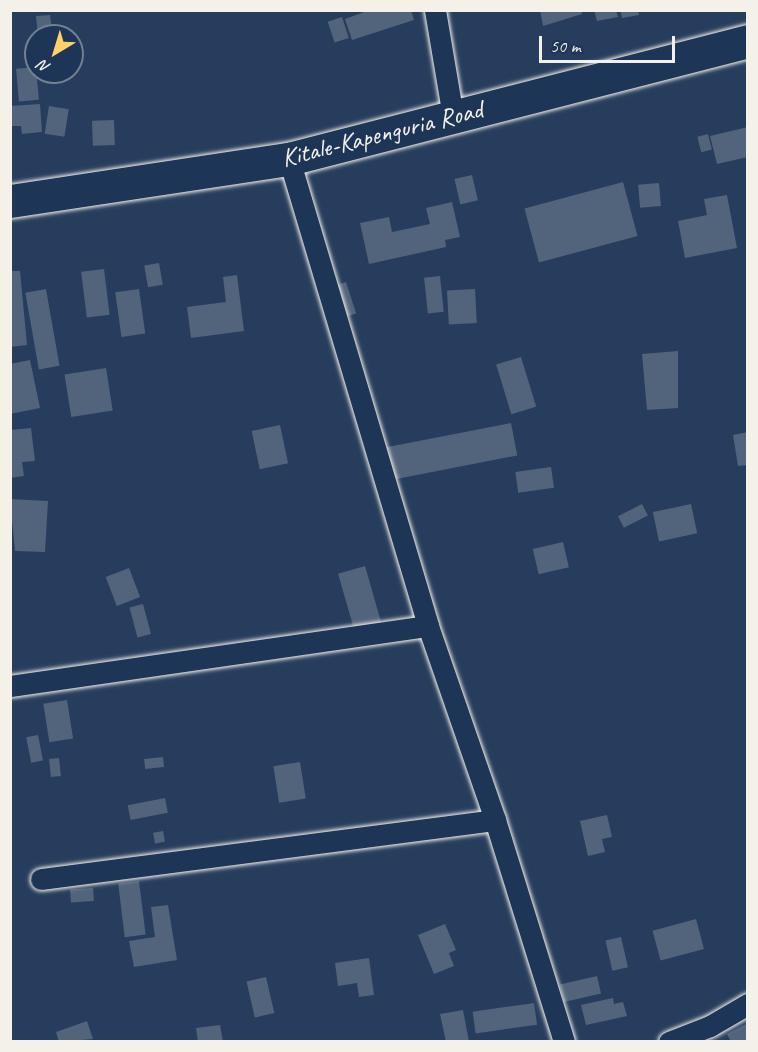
<!DOCTYPE html>
<style>
body{margin:0}
#map{position:relative;width:758px;height:1052px;overflow:hidden;background:#263d5d;font-family:Caveat,sans-serif}
div>[style]{position:absolute}
.building>*{inset:0;background:#52647b;transform-origin:0 0}
.roads{filter:drop-shadow(0 0 2px #f4f1e8) drop-shadow(0 0 2px #f4f1e8)}
.street>*{height:21px;margin:-10.5px;padding:0 10.5px;transform-origin:10.5px;border-radius:10.5px;background:#1d3557}
.highway>*{height:33px;margin:-16.5px;padding:0 16.5px;transform-origin:16.5px;border-radius:16.5px;background:#1d3557}
span{translate:-50% -50%;white-space:nowrap;text-align:center;line-height:1.15;-webkit-text-stroke:5px #1d3557;paint-order:stroke}
.street-label{font-size:26px;color:#f4f1e8}
.frame{position:absolute;inset:0;border:12px solid #f4f1e8;pointer-events:none}
.north{position:absolute;left:24px;top:24px;width:60px;height:60px;box-sizing:border-box;background:#1d3557;border:2px solid #738091;border-radius:50%;rotate:218deg;font-size:16px;font-weight:700;line-height:24px;text-align:center;color:#f4f1e8}
.north::after{content:'';display:block;margin:auto;width:21px;height:27px;background:#ffd166;clip-path:polygon(50% 0,100% 100%,50% 72%,0 100%)}
.scale{position:absolute;left:539px;top:36px;width:136px;height:27px;box-sizing:border-box;border:3px solid #f4f1e8;border-top:0;padding-left:8px;font-size:18px;line-height:21px;white-space:nowrap;color:#f4f1e8;-webkit-text-stroke:4px #1d3557;paint-order:stroke}
</style>
<div id="map">
<div class="building">
<i style="clip-path:polygon(370px 10px,411px 10px,414px 20px,352px 40px,345px 19px)"></i>
<i style="clip-path:polygon(540px 10px,581px 10px,582px 14px,543px 26px)"></i>
<i style="clip-path:polygon(594px 10px,616px 10px,618px 17px,597px 21px)"></i>
<i style="clip-path:polygon(620px 10px,638px 10px,639px 15px,622px 18px)"></i>
<i style="clip-path:polygon(50px 15px,53px 36px,38px 36px,36px 16px)"></i>
<i style="left:342px;top:17px;width:22px;height:15px;rotate:72deg"></i>
<i style="left:36px;top:67px;width:33px;height:20px;rotate:85deg"></i>
<i style="clip-path:polygon(40px 104px,42px 132px,22px 134px,21px 126px,10px 126px,10px 106px)"></i>
<i style="left:49px;top:106px;width:20px;height:28px;rotate:9deg"></i>
<i style="left:114px;top:120px;width:25px;height:22px;rotate:88deg"></i>
<i style="clip-path:polygon(748px 127px,748px 157px,717px 164px,710px 136px)"></i>
<i style="left:708px;top:134px;width:16px;height:11px;rotate:76deg"></i>
<i style="left:472px;top:175px;width:26px;height:18px;rotate:77deg"></i>
<i style="left:623px;top:182px;width:56px;height:102px;rotate:75deg"></i>
<i style="left:659px;top:183px;width:23px;height:21px;rotate:85deg"></i>
<i style="clip-path:polygon(727px 195px,737px 248px,685px 258px,678px 221px,707px 215px,704px 199px)"></i>
<i style="clip-path:polygon(452px 202px,460px 237px,445px 240px,446px 247px,369px 264px,360px 223px,389px 217px,392px 232px,430px 224px,426px 208px)"></i>
<i style="left:159px;top:263px;width:22px;height:15px;rotate:80deg"></i>
<i style="left:104px;top:269px;width:46px;height:23px;rotate:83deg"></i>
<i style="clip-path:polygon(10px 271px,20px 271px,27px 345px,10px 347px)"></i>
<i style="clip-path:polygon(237px 275px,244px 331px,191px 338px,187px 307px,226px 302px,223px 277px)"></i>
<i style="left:440px;top:276px;width:36px;height:16px;rotate:84deg"></i>
<i style="left:346px;top:282px;width:33px;height:10px;rotate:72deg"></i>
<i style="left:46px;top:289px;width:78px;height:21px;rotate:80deg"></i>
<i style="left:139px;top:289px;width:45px;height:24px;rotate:82deg"></i>
<i style="left:475px;top:289px;width:34px;height:28px;rotate:87deg"></i>
<i style="clip-path:polygon(678px 351px,678px 408px,647px 410px,642px 354px)"></i>
<i style="left:521px;top:357px;width:52px;height:26px;rotate:73deg"></i>
<i style="clip-path:polygon(30px 360px,40px 408px,10px 414px,10px 364px)"></i>
<i style="left:106px;top:368px;width:43px;height:42px;rotate:81deg"></i>
<i style="left:511px;top:423px;width:33px;height:127px;rotate:79deg"></i>
<i style="left:280px;top:425px;width:39px;height:29px;rotate:78deg"></i>
<i style="clip-path:polygon(31px 428px,35px 461px,22px 462px,24px 476px,10px 478px,10px 430px)"></i>
<i style="clip-path:polygon(748px 432px,748px 465px,738px 466px,733px 435px)"></i>
<i style="left:551px;top:467px;width:21px;height:36px;rotate:82deg"></i>
<i style="clip-path:polygon(10px 499px,48px 501px,45px 552px,15px 551px)"></i>
<i style="left:642px;top:504px;width:13px;height:27px;rotate:63deg"></i>
<i style="left:691px;top:504px;width:30px;height:39px;rotate:78deg"></i>
<i style="left:563px;top:542px;width:26px;height:31px;rotate:77deg"></i>
<i style="left:365px;top:566px;width:62px;height:28px;rotate:74deg"></i>
<i style="left:129px;top:568px;width:31px;height:25px;rotate:69deg"></i>
<i style="left:143px;top:604px;width:31px;height:14px;rotate:75deg"></i>
<i style="left:67px;top:700px;width:39px;height:24px;rotate:81deg"></i>
<i style="left:38px;top:735px;width:26px;height:12px;rotate:79deg"></i>
<i style="left:163px;top:757px;width:10px;height:19px;rotate:84deg"></i>
<i style="left:59px;top:758px;width:18px;height:10px;rotate:84deg"></i>
<i style="left:300px;top:762px;width:37px;height:27px;rotate:81deg"></i>
<i style="left:165px;top:798px;width:15px;height:38px;rotate:79deg"></i>
<i style="clip-path:polygon(607px 815px,612px 837px,602px 839px,605px 852px,588px 856px,580px 821px)"></i>
<i style="left:163px;top:831px;width:11px;height:10px;rotate:80deg"></i>
<i style="left:139px;top:881px;width:54px;height:21px;rotate:83deg"></i>
<i style="left:93px;top:888px;width:13px;height:23px;rotate:86deg"></i>
<i style="clip-path:polygon(168px 905px,177px 960px,134px 967px,129px 941px,155px 937px,151px 907px)"></i>
<i style="left:696px;top:919px;width:31px;height:45px;rotate:75deg"></i>
<i style="clip-path:polygon(445px 924px,456px 950px,449px 953px,454px 966px,434px 974px,418px 935px)"></i>
<i style="left:621px;top:937px;width:31px;height:16px;rotate:77deg"></i>
<i style="clip-path:polygon(369px 958px,374px 995px,359px 997px,357px 983px,338px 986px,335px 963px)"></i>
<i style="left:597px;top:976px;width:18px;height:38px;rotate:77deg"></i>
<i style="left:266px;top:977px;width:37px;height:20px;rotate:77deg"></i>
<i style="clip-path:polygon(613px 998px,614px 1004px,623px 1002px,627px 1016px,586px 1025px,581px 1005px)"></i>
<i style="left:534px;top:1003px;width:22px;height:62px;rotate:82deg"></i>
<i style="clip-path:polygon(463px 1010px,469px 1042px,446px 1042px,440px 1014px)"></i>
<i style="clip-path:polygon(87px 1021px,93px 1039px,59px 1042px,56px 1032px)"></i>
<i style="clip-path:polygon(746px 1024px,748px 1042px,731px 1042px,727px 1034px)"></i>
<i style="clip-path:polygon(220px 1025px,223px 1042px,198px 1042px,196px 1028px)"></i>
</div>
<div class="roads">
<div class="street">
<i style="left:435px;top:10px;width:108px;rotate:80.4deg"></i>
<i style="left:289px;top:159px;width:487px;rotate:73.4deg"></i>
<i style="left:10px;top:686px;width:422px;rotate:-8.2deg"></i>
<i style="left:428px;top:626px;width:205px;rotate:70.9deg"></i>
<i style="left:495px;top:820px;width:232px;rotate:72.7deg"></i>
<i style="left:41px;top:879px;width:458px;rotate:-7.4deg"></i>
<i style="left:669px;top:1042px;width:44px;rotate:-21.3deg"></i>
<i style="left:710px;top:1026px;width:44px;rotate:-30.1deg"></i>
</div>
<div class="highway">
<i style="left:10px;top:201px;width:282px;rotate:-8.6deg"></i>
<i style="left:289px;top:159px;width:474px;rotate:-14.4deg"></i>
</div>
</div>
<div class="street-label">
<span style="left:382px;top:134px;rotate:-14deg">Kitale-Kapenguria Road</span>
</div>
<div class="frame"></div>
<div class="north">N</div>
<div class="scale">50 m</div>
</div>
